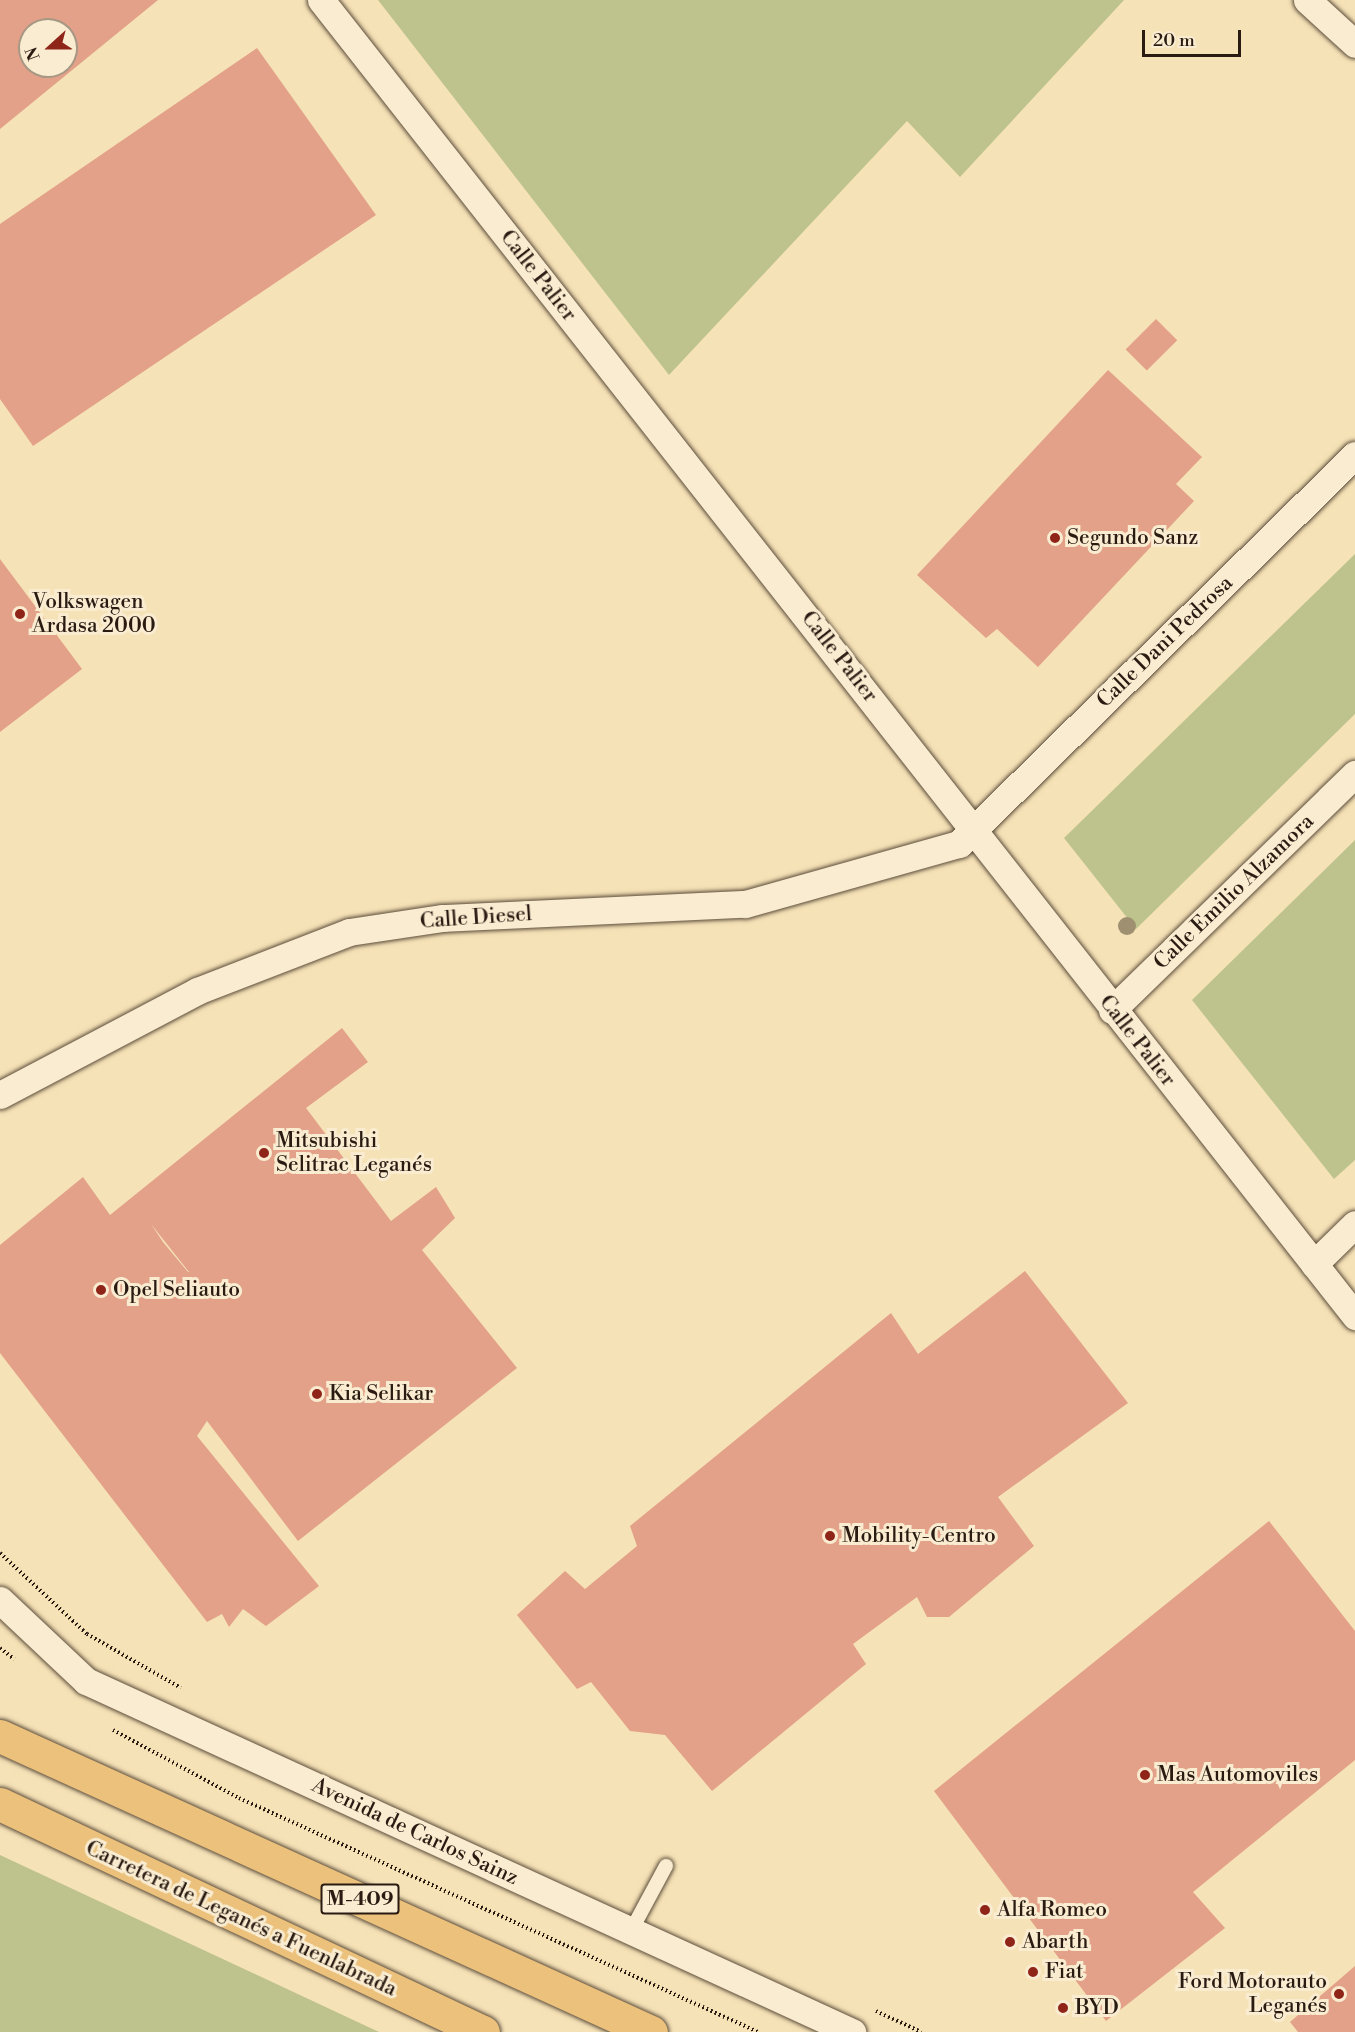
<!DOCTYPE html>
<meta charset="utf-8">
<style>
body{margin:0}
#map{position:relative;width:1355px;height:2032px;overflow:hidden;background:#f6e2b7;font-family:"Libre Bodoni",serif}
div>[style]{position:absolute}
.green>*{inset:0;background:#bec38d}
.building>*{inset:0;background:#e2a188;transform-origin:0 0}
.path>*{height:4px;margin-top:-2px;transform-origin:0;background:repeating-linear-gradient(90deg,#291b12 0 1.5px,transparent 0 4.5px)}
.roads{filter:drop-shadow(0 0 2px #5c4d3b) drop-shadow(0 0 2px #5c4d3b)}
.service>*{height:14px;margin:-7px;padding:0 7px;transform-origin:7px;border-radius:7px;background:#f9ecd0}
.minor>*{height:27px;margin:-13.5px;padding:0 13.5px;transform-origin:13.5px;border-radius:13.5px;background:#f9ecd0}
.trunk>*{height:33px;margin:-16.5px;padding:0 16.5px;transform-origin:16.5px;border-radius:16.5px;background:#ebc17c}
.trees>*{width:18px;height:18px;margin:-9px;border-radius:50%;background:#9e9071}
.dots>*{width:16px;height:16px;translate:-50% -50%;box-sizing:border-box;border:3px solid #f9ecd0;border-radius:50%}
span{translate:-50% -50%;white-space:nowrap;text-align:center;line-height:1.15;-webkit-text-stroke:6px #f9ecd0;paint-order:stroke}
.shield-label span{padding:2px 4px;background:#f9ecd0;border:2px solid;border-radius:4px;-webkit-text-stroke-width:0}
.shield-label{font-size:20px;color:#291b12;font-weight:700}
.street-label{font-size:21px;color:#291b12}
.poi-label{font-size:21px;color:#291b12}
.left{translate:0 -50%;text-align:left}
.right{translate:-100% -50%;text-align:right}
.north{position:absolute;left:18px;top:18px;width:60px;height:60px;box-sizing:border-box;background:#f9ecd0;border:2px solid #a69884;border-radius:50%;rotate:249deg;font-size:16px;font-weight:700;line-height:24px;text-align:center;color:#291b12}
.north::after{content:'';display:block;margin:auto;width:21px;height:27px;background:#8f2418;clip-path:polygon(50% 0,100% 100%,50% 72%,0 100%)}
.scale{position:absolute;left:1142px;top:30px;width:99px;height:27px;box-sizing:border-box;border:3px solid #291b12;border-top:0;padding-left:8px;font-size:18px;line-height:21px;white-space:nowrap;color:#291b12;-webkit-text-stroke:4px #f9ecd0;paint-order:stroke}
</style>
<div id="map">
<div class="green">
<i style="clip-path:polygon(378px 0,1124px 0,960px 177px,907px 121px,669px 375px)"></i>
<i style="clip-path:polygon(1355px 554px,1355px 714px,1136px 929px,1064px 838px)"></i>
<i style="clip-path:polygon(1355px 840px,1355px 1160px,1334px 1179px,1192px 1000px)"></i>
<i style="clip-path:polygon(0 1855px,379px 2032px,0 2032px)"></i>
</div>
<div class="building">
<i style="clip-path:polygon(evenodd,0 0,158px 0,0 129px,0 0,30px 30px,66px 30px,66px 66px,30px 66px,30px 30px)"></i>
<i style="clip-path:polygon(257px 48px,376px 215px,33px 446px,0 399px,0 224px)"></i>
<i style="left:1156px;top:319px;width:30px;height:43px;rotate:45deg"></i>
<i style="clip-path:polygon(1108px 370px,1202px 457px,1176px 484px,1194px 501px,1038px 667px,997px 629px,986px 638px,917px 575px)"></i>
<i style="clip-path:polygon(0 559px,82px 669px,0 732px)"></i>
<i style="clip-path:polygon(evenodd,342px 1028px,368px 1062px,306px 1108px,391px 1221px,436px 1187px,455px 1218px,422px 1250px,517px 1368px,298px 1541px,207px 1421px,197px 1436px,319px 1586px,266px 1626px,243px 1609px,229px 1627px,222px 1614px,207px 1622px,0 1353px,0 1245px,83px 1177px,110px 1215px,342px 1028px,151px 1224px,189px 1272px,188px 1272px,163px 1242px,151px 1224px)"></i>
<i style="clip-path:polygon(1025px 1271px,1128px 1403px,998px 1497px,1034px 1546px,949px 1617px,927px 1617px,917px 1597px,853px 1644px,866px 1664px,712px 1791px,665px 1735px,630px 1731px,591px 1682px,577px 1689px,517px 1615px,565px 1571px,585px 1589px,637px 1546px,630px 1526px,891px 1313px,918px 1354px)"></i>
<i style="clip-path:polygon(1269px 1521px,1355px 1631px,1355px 1760px,1193px 1892px,1225px 1928px,1106px 2021px,934px 1791px)"></i>
<i style="clip-path:polygon(1355px 1966px,1355px 2032px,1298px 2032px,1290px 2022px)"></i>
</div>
<div class="path">
<i style="left:0;top:1553px;width:119px;rotate:43deg"></i>
<i style="left:87px;top:1634px;width:108px;rotate:29.9deg"></i>
<i style="left:0;top:1648px;width:18px;rotate:38deg"></i>
<i style="left:113px;top:1730px;width:143px;rotate:28.4deg"></i>
<i style="left:239px;top:1798px;width:569px;rotate:24.27deg"></i>
<i style="left:876px;top:2011px;width:50px;rotate:25deg"></i>
</div>
<div class="roads">
<div class="service">
<i style="left:631px;top:1931px;width:74px;rotate:-61.7deg"></i>
</div>
<div class="minor">
<i style="left:321px;top:0;width:1674px;rotate:51.84deg"></i>
<i style="left:1307px;top:0;width:65px;rotate:42.5deg"></i>
<i style="left:1112px;top:1010px;width:339px;rotate:-44.2deg"></i>
<i style="left:0;top:1095px;width:223px;rotate:-27.8deg"></i>
<i style="left:197px;top:991px;width:163px;rotate:-21.2deg"></i>
<i style="left:349px;top:932px;width:95px;rotate:-8.5deg"></i>
<i style="left:443px;top:918px;width:302px;rotate:-2.7deg"></i>
<i style="left:745px;top:904px;width:222px;rotate:-15.7deg"></i>
<i style="left:959px;top:844px;width:555px;rotate:-44.49deg"></i>
<i style="left:1314px;top:1264px;width:57px;rotate:-44.3deg"></i>
<i style="left:0;top:1600px;width:118px;rotate:43.3deg"></i>
<i style="left:86px;top:1681px;width:843px;rotate:24.62deg"></i>
</div>
<div class="trunk">
<i style="left:0;top:1736px;width:715px;rotate:24.45deg"></i>
<i style="left:0;top:1804px;width:534px;rotate:25.27deg"></i>
</div>
</div>
<div class="trees">
<i style="left:1127px;top:926px"></i>
</div>
<div class="dots">
<i style="left:1055px;top:538px;background:#8f2418"></i>
<i style="left:20px;top:614px;background:#8f2418"></i>
<i style="left:264px;top:1153px;background:#8f2418"></i>
<i style="left:101px;top:1290px;background:#8f2418"></i>
<i style="left:317px;top:1394px;background:#8f2418"></i>
<i style="left:830px;top:1536px;background:#8f2418"></i>
<i style="left:1145px;top:1775px;background:#8f2418"></i>
<i style="left:985px;top:1910px;background:#8f2418"></i>
<i style="left:1010px;top:1942px;background:#8f2418"></i>
<i style="left:1033px;top:1972px;background:#8f2418"></i>
<i style="left:1339px;top:1994px;background:#8f2418"></i>
<i style="left:1063px;top:2008px;background:#8f2418"></i>
</div>
<div class="shield-label">
<span style="left:360px;top:1899px">M-409</span>
</div>
<div class="street-label">
<span style="left:538px;top:276px;rotate:52deg">Calle Palier</span>
<span style="left:1165px;top:642px;rotate:-44deg">Calle Dani Pedrosa</span>
<span style="left:839px;top:657px;rotate:52deg">Calle Palier</span>
<span style="left:1234px;top:892px;rotate:-44deg">Calle Emilio Alzamora</span>
<span style="left:476px;top:918px;rotate:-4deg">Calle Diesel</span>
<span style="left:1137px;top:1041px;rotate:52deg">Calle Palier</span>
<span style="left:415px;top:1832px;rotate:25deg">Avenida de Carlos Sainz</span>
<span style="left:241px;top:1919px;rotate:25deg">Carretera de Leganés a Fuenlabrada</span>
</div>
<div class="poi-label">
<span class="left" style="left:1067px;top:538px">Segundo Sanz</span>
<span class="left" style="left:32px;top:614px">Volkswagen<br>Ardasa 2000</span>
<span class="left" style="left:276px;top:1153px">Mitsubishi<br>Selitrac Leganés</span>
<span class="left" style="left:113px;top:1290px">Opel Seliauto</span>
<span class="left" style="left:329px;top:1394px">Kia Selikar</span>
<span class="left" style="left:842px;top:1536px">Mobility-Centro</span>
<span class="left" style="left:1157px;top:1775px">Mas Automoviles</span>
<span class="left" style="left:997px;top:1910px">Alfa Romeo</span>
<span class="left" style="left:1022px;top:1942px">Abarth</span>
<span class="left" style="left:1045px;top:1972px">Fiat</span>
<span class="right" style="left:1327px;top:1994px">Ford Motorauto<br>Leganés</span>
<span class="left" style="left:1075px;top:2008px">BYD</span>
</div>
<div class="north">N</div>
<div class="scale">20 m</div>
</div>
